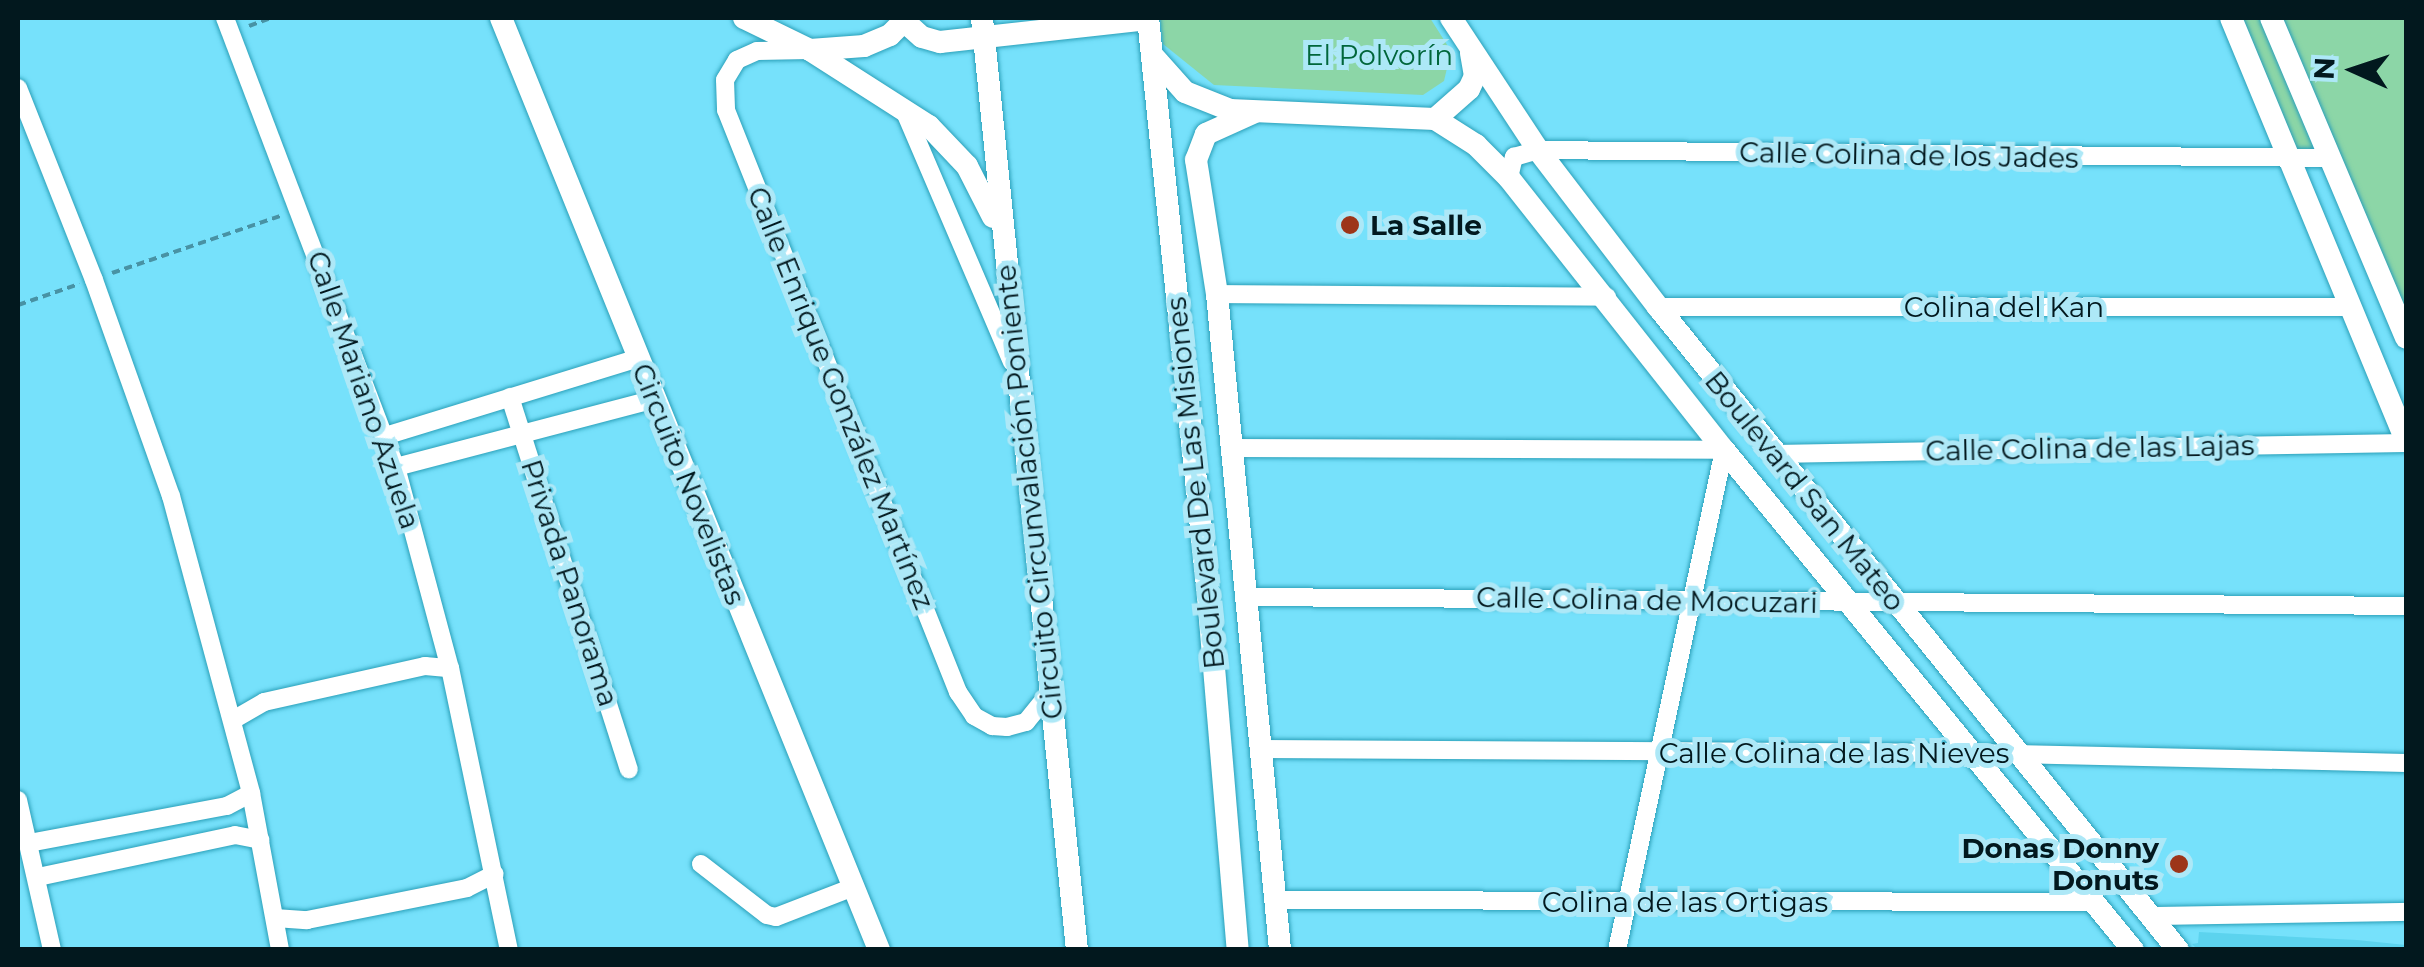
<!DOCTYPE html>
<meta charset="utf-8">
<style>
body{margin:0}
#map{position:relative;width:2424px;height:967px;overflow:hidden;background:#76e1fb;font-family:Montserrat,sans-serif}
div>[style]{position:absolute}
.built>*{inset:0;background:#5cd3ee}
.green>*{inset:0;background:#8cd6a7}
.path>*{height:4px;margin-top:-2px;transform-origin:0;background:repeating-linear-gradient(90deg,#4892a4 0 8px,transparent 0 13px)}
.roads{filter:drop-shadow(0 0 2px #2ba0b9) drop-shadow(0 0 2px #2ba0b9)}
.street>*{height:18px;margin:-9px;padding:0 9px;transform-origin:9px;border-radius:9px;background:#fff}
.secondary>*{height:22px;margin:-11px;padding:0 11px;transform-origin:11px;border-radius:11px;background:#fff}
.dots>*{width:28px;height:28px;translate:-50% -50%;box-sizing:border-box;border:5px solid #ade8f7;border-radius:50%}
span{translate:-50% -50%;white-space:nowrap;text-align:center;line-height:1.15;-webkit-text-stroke:10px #ade8f7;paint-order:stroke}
.park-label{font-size:28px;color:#01663a}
.street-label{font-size:28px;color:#02181e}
.poi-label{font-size:28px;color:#02181e;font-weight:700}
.left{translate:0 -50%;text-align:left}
.right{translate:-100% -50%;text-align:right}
.frame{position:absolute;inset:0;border:20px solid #02181e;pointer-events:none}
.north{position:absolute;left:2304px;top:20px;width:100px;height:100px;-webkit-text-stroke:8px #ade8f7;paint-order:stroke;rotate:273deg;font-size:28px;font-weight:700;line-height:40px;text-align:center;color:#02181e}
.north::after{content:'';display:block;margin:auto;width:35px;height:45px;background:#02181e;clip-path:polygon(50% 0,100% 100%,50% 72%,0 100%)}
</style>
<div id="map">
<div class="built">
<i style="clip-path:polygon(2199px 932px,2357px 940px,2406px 945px,2406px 949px,2197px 949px,2192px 944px,2198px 943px)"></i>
</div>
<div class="green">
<i style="clip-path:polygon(1160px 18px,1430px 18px,1451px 51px,1444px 81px,1423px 95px,1214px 85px,1163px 44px)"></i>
<i style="clip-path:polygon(2243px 18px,2261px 18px,2313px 147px,2310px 150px,2297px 149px)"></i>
<i style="clip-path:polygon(2283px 18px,2406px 18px,2406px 310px,2357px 197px)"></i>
</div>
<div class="path">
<i style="left:249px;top:26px;width:23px;rotate:-20deg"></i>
<i style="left:112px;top:273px;width:181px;rotate:-18.7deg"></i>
<i style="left:18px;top:305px;width:65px;rotate:-19deg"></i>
</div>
<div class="roads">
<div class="street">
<i style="left:225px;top:18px;width:480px;rotate:69.2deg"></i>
<i style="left:396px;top:467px;width:208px;rotate:75deg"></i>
<i style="left:450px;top:668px;width:288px;rotate:78.2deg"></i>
<i style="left:809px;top:50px;width:52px;rotate:178.9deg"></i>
<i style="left:757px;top:51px;width:22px;rotate:156deg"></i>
<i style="left:737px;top:60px;width:23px;rotate:121deg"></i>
<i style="left:725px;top:80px;width:30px;rotate:88deg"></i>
<i style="left:726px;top:110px;width:627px;rotate:68.27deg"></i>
<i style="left:958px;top:692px;width:29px;rotate:56deg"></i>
<i style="left:974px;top:716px;width:21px;rotate:29deg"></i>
<i style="left:992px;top:726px;width:15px;rotate:4deg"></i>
<i style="left:1007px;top:727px;width:20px;rotate:-15deg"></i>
<i style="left:1026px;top:722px;width:38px;rotate:-51deg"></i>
<i style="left:18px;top:88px;width:206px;rotate:68.4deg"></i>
<i style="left:94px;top:280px;width:229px;rotate:70.4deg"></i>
<i style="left:171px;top:496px;width:308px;rotate:74.9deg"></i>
<i style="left:251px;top:793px;width:160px;rotate:79.5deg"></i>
<i style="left:904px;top:110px;width:274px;rotate:66.8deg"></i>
<i style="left:1509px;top:178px;width:22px;rotate:-77deg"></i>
<i style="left:1514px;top:157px;width:25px;rotate:-16deg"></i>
<i style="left:1538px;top:150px;width:790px;rotate:0.58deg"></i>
<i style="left:1217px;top:294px;width:390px;rotate:0.4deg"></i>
<i style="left:1658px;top:307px;width:693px"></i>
<i style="left:510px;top:397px;width:391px;rotate:72.3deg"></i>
<i style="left:385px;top:436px;width:265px;rotate:-17.1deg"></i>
<i style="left:1233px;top:448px;width:491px;rotate:0.2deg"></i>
<i style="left:1724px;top:450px;width:511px;rotate:102.08deg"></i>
<i style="left:1774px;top:454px;width:632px;rotate:-1deg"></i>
<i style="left:396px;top:467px;width:268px;rotate:-14.7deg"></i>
<i style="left:1247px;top:597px;width:1159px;rotate:0.44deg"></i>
<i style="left:233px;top:720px;width:36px;rotate:-30deg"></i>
<i style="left:264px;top:702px;width:165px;rotate:-12.6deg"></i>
<i style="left:425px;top:666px;width:25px;rotate:5deg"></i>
<i style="left:1261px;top:749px;width:709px;rotate:0.32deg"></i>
<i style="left:1970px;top:753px;width:436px;rotate:1.3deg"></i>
<i style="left:18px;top:800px;width:154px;rotate:77.2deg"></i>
<i style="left:29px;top:843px;width:201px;rotate:-10.6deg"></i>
<i style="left:227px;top:806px;width:27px;rotate:-28deg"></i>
<i style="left:701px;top:864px;width:83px;rotate:37.7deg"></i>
<i style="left:767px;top:915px;width:9px;rotate:13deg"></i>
<i style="left:776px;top:917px;width:80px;rotate:-21.1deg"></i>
<i style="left:38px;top:877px;width:201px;rotate:-12deg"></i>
<i style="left:235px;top:835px;width:26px;rotate:11deg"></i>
<i style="left:1275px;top:900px;width:819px;rotate:0.14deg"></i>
<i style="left:2150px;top:916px;width:256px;rotate:-0.9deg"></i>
<i style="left:275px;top:918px;width:32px;rotate:4deg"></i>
<i style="left:307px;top:920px;width:163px;rotate:-11.3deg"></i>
<i style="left:467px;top:888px;width:31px;rotate:-27deg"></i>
</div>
<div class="secondary">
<i style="left:501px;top:18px;width:1006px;rotate:67.92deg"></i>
<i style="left:744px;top:18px;width:73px;rotate:25.9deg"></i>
<i style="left:810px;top:50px;width:141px;rotate:32.6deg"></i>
<i style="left:929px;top:126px;width:55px;rotate:46.5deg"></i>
<i style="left:967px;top:166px;width:57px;rotate:63deg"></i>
<i style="left:982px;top:18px;width:937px;rotate:84.18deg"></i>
<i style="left:1148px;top:18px;width:581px;rotate:84.07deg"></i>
<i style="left:1208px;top:596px;width:355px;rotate:85.2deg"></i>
<i style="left:1451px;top:18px;width:158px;rotate:56.6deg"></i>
<i style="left:1538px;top:150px;width:198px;rotate:52.6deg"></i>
<i style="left:1658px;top:307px;width:827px;rotate:51.04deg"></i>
<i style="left:2231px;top:18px;width:457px;rotate:67.5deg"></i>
<i style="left:2271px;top:18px;width:347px;rotate:67.1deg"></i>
<i style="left:904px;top:21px;width:24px;rotate:42deg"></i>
<i style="left:922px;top:37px;width:19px;rotate:16deg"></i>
<i style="left:940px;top:42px;width:209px;rotate:-6.3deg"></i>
<i style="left:810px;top:50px;width:54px;rotate:-4.2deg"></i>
<i style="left:864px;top:46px;width:28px;rotate:-23deg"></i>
<i style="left:890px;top:35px;width:24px;rotate:-45deg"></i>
<i style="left:1153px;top:56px;width:48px;rotate:48.4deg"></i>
<i style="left:1185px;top:92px;width:48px;rotate:21.8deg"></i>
<i style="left:1230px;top:110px;width:205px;rotate:2.5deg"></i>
<i style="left:1435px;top:119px;width:45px;rotate:-41.4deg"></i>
<i style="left:1469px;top:89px;width:14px;rotate:-65deg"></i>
<i style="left:1475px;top:76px;width:23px;rotate:-100deg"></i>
<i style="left:1255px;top:112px;width:54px;rotate:155.8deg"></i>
<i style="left:1206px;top:134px;width:28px;rotate:111deg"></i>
<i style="left:1196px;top:160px;width:136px;rotate:81.1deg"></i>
<i style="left:1217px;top:294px;width:659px;rotate:84.51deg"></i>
<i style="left:1435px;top:119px;width:49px;rotate:32.4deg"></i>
<i style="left:1476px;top:145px;width:47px;rotate:45deg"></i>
<i style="left:1509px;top:178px;width:347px;rotate:51.7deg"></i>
<i style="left:1724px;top:450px;width:646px;rotate:50.72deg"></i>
</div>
</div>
<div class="dots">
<i style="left:1350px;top:225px;background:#9d3519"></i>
<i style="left:2179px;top:864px;background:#9d3519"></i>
</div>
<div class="park-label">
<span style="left:1379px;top:55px">El Polvorín</span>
</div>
<div class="street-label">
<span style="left:1909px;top:155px;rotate:1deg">Calle Colina de los Jades</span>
<span style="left:2004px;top:307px">Colina del Kan</span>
<span style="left:364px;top:390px;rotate:71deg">Calle Mariano Azuela</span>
<span style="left:841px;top:398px;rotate:68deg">Calle Enrique González Martínez</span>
<span style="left:2090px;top:448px;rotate:-1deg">Calle Colina de las Lajas</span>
<span style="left:1195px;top:483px;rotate:-96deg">Boulevard De Las Misiones</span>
<span style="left:689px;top:484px;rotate:68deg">Circuito Novelistas</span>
<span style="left:1805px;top:491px;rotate:51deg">Boulevard San Mateo</span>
<span style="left:1029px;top:492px;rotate:-96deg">Circuito Circunvalación Poniente</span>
<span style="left:570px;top:583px;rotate:72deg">Privada Panorama</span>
<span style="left:1647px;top:600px;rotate:1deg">Calle Colina de Mocuzari</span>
<span style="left:1834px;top:753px">Calle Colina de las Nieves</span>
<span style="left:1685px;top:902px">Colina de las Ortigas</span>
</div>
<div class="poi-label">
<span class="left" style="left:1370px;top:225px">La Salle</span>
<span class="right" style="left:2159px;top:864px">Donas Donny<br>Donuts</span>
</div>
<div class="frame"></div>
<div class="north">N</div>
</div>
